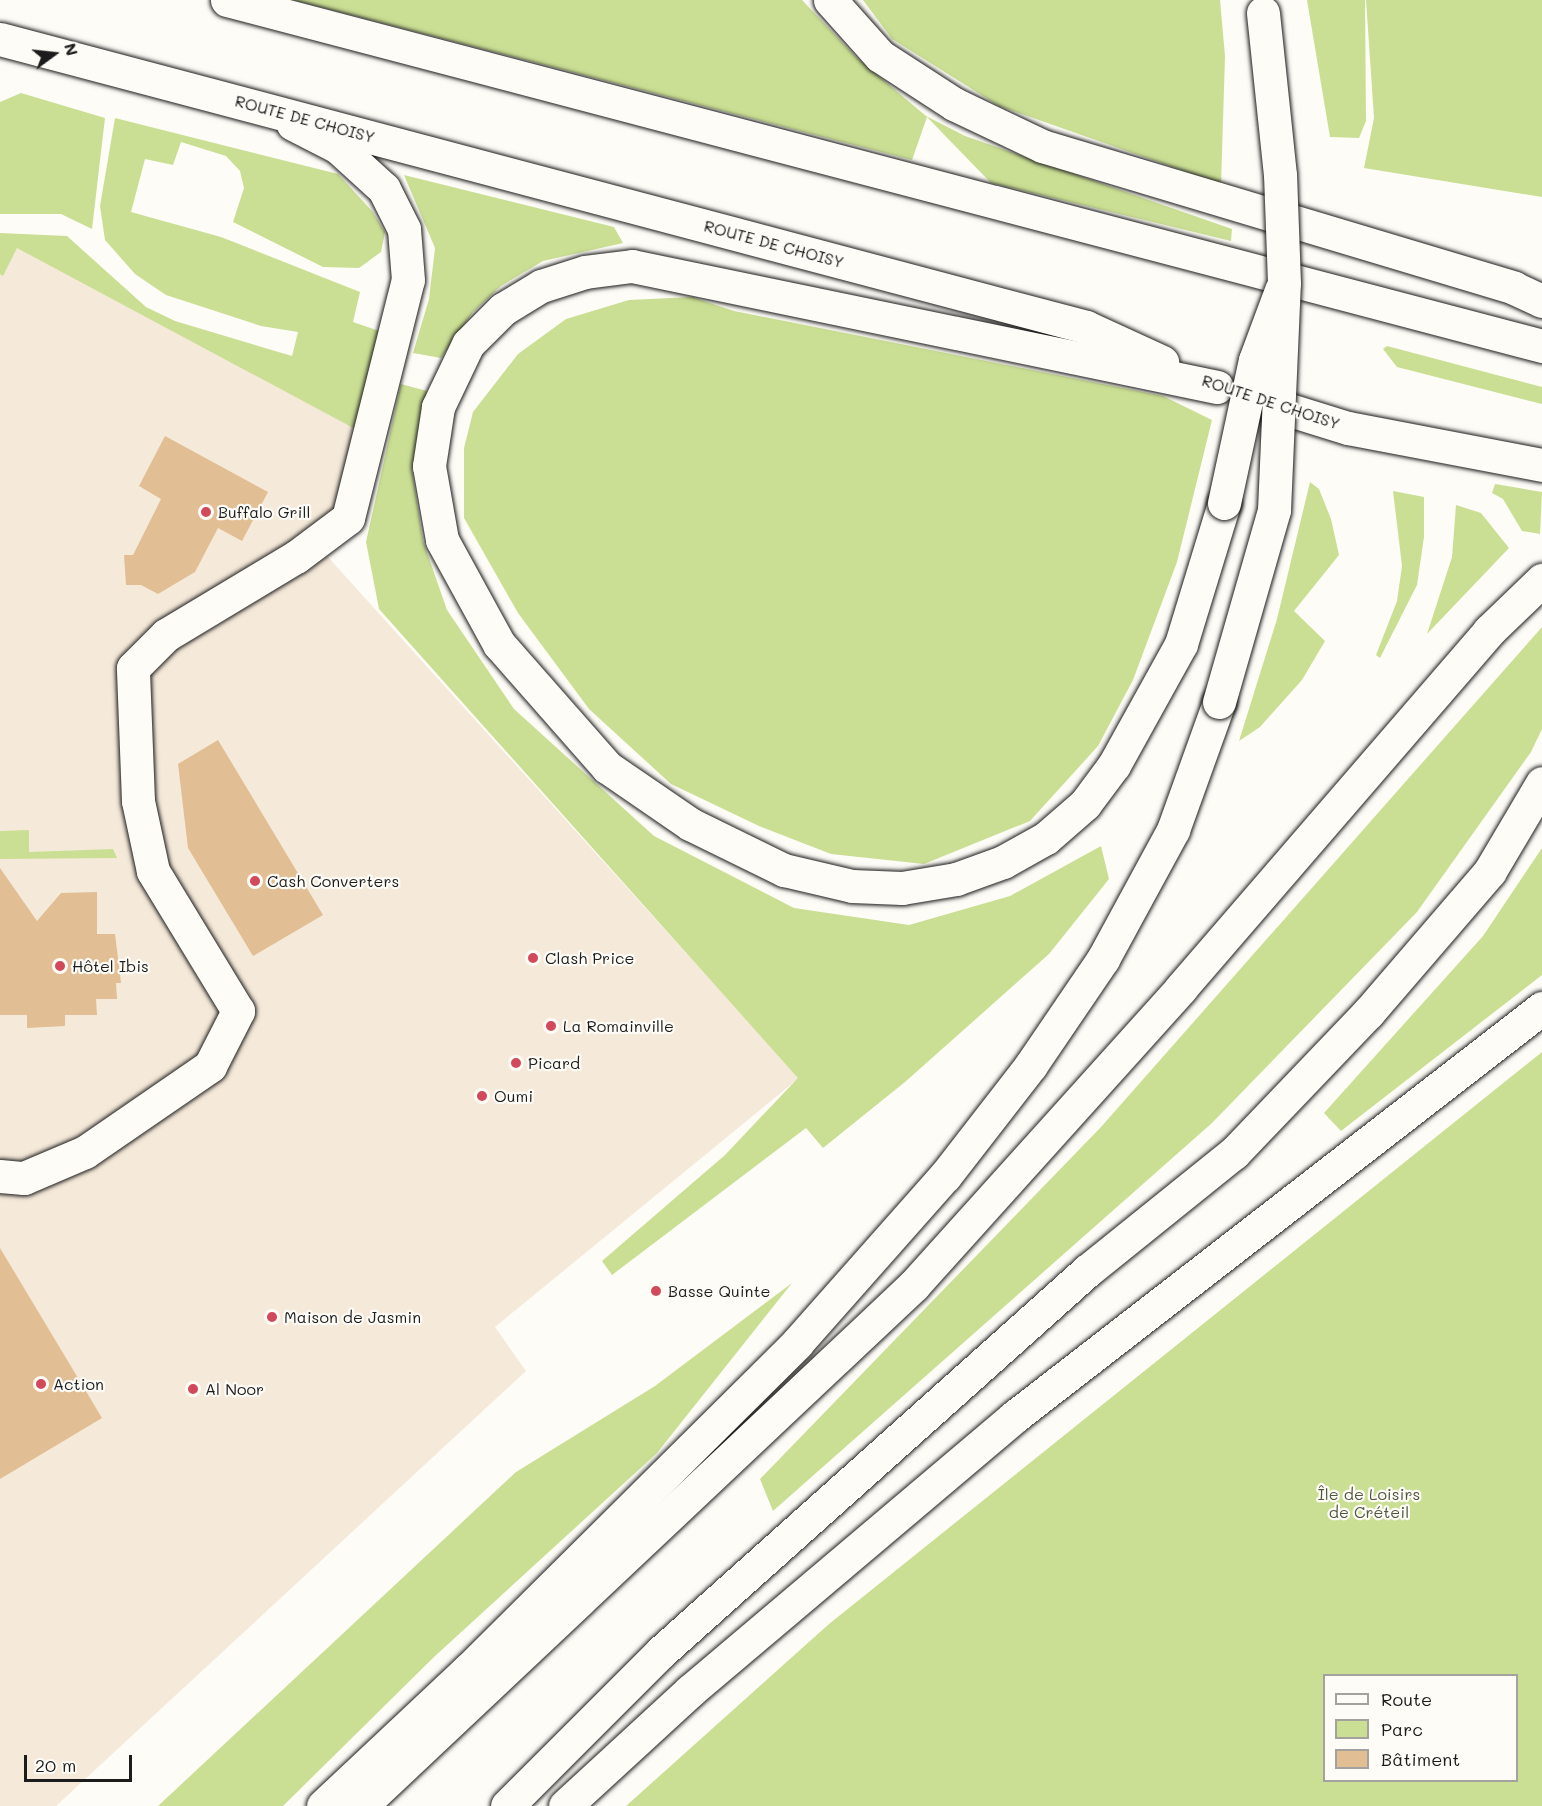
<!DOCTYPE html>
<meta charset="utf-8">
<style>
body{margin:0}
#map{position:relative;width:1542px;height:1806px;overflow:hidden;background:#fdfcf7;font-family:Mali,sans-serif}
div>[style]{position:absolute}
.built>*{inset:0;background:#f5e9d9}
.green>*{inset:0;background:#cbdf94}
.building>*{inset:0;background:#e2be94}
.roads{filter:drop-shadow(0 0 2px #1c1c1c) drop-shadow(0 0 2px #1c1c1c)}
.minor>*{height:33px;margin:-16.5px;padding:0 16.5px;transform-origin:16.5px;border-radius:16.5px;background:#fdfcf7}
.primary>*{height:33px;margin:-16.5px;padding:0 16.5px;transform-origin:16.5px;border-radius:16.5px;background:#fdfcf7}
.trunk>*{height:33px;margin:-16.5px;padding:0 16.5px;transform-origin:16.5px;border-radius:16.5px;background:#fdfcf7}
.motorway>*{height:33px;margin:-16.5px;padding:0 16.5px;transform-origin:16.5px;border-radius:16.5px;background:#fdfcf7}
.bridges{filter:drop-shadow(0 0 2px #1c1c1c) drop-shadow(0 0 2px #1c1c1c)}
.primary-bridge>*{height:33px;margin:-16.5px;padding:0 16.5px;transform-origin:16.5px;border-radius:16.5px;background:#fdfcf7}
.trunk-bridge>*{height:33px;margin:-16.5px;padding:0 16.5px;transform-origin:16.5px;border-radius:16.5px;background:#fdfcf7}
.dots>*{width:16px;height:16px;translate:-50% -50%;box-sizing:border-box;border:3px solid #fdfcf7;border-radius:50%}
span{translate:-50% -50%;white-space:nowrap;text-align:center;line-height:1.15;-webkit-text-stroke:4.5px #fdfcf7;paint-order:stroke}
.street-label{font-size:16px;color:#1c1c1c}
.poi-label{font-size:16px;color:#1c1c1c}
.left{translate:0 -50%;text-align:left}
.park-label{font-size:16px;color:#515640}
.legend{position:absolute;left:1323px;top:1674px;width:195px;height:108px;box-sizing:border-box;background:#fdfcf7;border:2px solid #a3a29f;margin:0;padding:8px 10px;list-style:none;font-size:18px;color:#1c1c1c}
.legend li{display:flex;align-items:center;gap:12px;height:30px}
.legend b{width:30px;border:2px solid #a3a29f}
.north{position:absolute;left:24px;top:24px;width:60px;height:60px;-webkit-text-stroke:4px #fdfcf7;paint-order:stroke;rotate:75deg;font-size:16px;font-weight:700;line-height:24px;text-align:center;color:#1c1c1c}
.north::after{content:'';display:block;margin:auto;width:21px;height:27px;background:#1c1c1c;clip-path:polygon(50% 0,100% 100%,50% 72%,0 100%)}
.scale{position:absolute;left:24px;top:1755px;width:108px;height:27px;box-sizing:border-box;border:3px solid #1c1c1c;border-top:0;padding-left:8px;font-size:18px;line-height:21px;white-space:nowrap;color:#1c1c1c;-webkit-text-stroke:4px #fdfcf7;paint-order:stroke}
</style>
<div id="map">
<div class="built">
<i style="clip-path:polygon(0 238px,365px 424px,344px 506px,308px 535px,799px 1078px,495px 1327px,526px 1371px,56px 1806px,0 1806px)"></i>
</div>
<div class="green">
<i style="clip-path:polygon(293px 0,802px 0,856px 57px,926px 116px,965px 136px,1232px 229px,1231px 241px,991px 183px,927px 117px,912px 160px)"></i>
<i style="clip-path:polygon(863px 0,1220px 0,1225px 56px,1221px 184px,999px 106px,892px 39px)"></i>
<i style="clip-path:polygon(1307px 0,1365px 0,1366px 121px,1359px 138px,1330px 137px)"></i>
<i style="clip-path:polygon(1366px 0,1542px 0,1542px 197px,1364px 168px,1374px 118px)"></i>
<i style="clip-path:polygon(21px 93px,105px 118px,92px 229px,61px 214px,0 214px,0 102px)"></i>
<i style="clip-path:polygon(115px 118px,338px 174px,372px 211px,385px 232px,381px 252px,359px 268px,323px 267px,233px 222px,244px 188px,240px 171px,226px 156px,181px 142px,173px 165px,145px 159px,131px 212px,221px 237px,360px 292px,353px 322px,385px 333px,359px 431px,17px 248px,3px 276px,0 274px,0 233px,67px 236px,146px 307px,175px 321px,292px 356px,298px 332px,261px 326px,166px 295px,135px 274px,105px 240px,100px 206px)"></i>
<i style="clip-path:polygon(404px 175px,614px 227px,623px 243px,543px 261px,501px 286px,473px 312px,441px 358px,413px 353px,429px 299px,435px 248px)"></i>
<i style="clip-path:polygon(692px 297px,734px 311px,1163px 396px,1212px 420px,1177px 562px,1133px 680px,1098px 746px,1030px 821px,924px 864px,831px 854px,759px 826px,671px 784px,589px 709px,518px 613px,464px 518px,464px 448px,473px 412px,518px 354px,566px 319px,629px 300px)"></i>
<i style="clip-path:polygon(1387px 346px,1542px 387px,1542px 404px,1397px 367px,1383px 349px)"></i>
<i style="clip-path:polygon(401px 384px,427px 391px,412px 470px,423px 541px,447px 610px,514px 709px,654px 836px,794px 908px,909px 925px,1010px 896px,1101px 846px,1109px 879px,1049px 954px,905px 1082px,823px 1148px,806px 1128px,612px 1275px,602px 1261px,725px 1155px,798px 1078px,379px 609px,366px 542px)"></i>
<i style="clip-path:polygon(1310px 482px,1319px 489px,1331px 519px,1339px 555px,1294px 611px,1325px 641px,1302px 680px,1260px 727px,1239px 741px,1277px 619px)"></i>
<i style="clip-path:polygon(1495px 484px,1542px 492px,1540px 534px,1522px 531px,1503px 499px,1492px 493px)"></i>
<i style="clip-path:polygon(1393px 491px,1424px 497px,1424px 537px,1417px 585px,1380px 658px,1376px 655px,1397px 601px,1402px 566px)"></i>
<i style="clip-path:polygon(1456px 505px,1481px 513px,1509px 548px,1427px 634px,1452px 557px)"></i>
<i style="clip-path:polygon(1542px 627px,1542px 729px,1531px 752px,1417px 912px,1212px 1123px,773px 1511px,760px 1479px,1101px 1127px)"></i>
<i style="clip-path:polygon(29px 830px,29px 852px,113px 849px,117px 858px,0 859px,0 831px)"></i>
<i style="clip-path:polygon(1542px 848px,1542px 975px,1341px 1131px,1324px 1113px,1483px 936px)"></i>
<i style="clip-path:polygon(evenodd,1542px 1052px,1542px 1806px,626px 1806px,829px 1624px,1542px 1052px,1324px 1676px,1516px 1676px,1516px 1780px,1324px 1780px,1324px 1676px)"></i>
<i style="clip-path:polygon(792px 1283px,657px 1453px,434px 1657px,283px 1806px,158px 1806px,516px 1472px,655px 1386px)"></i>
</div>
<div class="building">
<i style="clip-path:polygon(165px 436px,268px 492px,242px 541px,218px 528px,195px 572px,158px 594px,141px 585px,126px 585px,124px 555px,133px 555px,161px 499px,139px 486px)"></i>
<i style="clip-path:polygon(218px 740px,323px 915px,253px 956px,188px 848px,178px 764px)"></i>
<i style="clip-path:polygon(0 868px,37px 921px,61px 893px,97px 892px,97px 934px,115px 934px,121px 983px,116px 983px,117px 999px,96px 999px,97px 1015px,65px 1015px,65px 1026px,27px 1028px,27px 1015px,0 1015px)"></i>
<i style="clip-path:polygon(0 1248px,102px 1418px,0 1479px)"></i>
</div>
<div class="roads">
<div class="minor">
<i style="left:0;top:1176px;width:24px;rotate:5deg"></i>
<i style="left:24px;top:1178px;width:66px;rotate:-23.1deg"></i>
<i style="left:85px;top:1152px;width:152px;rotate:-34.5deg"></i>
<i style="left:210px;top:1066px;width:62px;rotate:-63deg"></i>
<i style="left:238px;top:1011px;width:164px;rotate:-121.3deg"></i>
<i style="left:153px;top:871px;width:72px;rotate:-102.1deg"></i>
<i style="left:138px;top:801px;width:133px;rotate:-92.2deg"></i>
<i style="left:133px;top:668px;width:47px;rotate:-45deg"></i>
<i style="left:166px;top:635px;width:152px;rotate:-31deg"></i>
<i style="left:296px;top:557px;width:65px;rotate:-36.9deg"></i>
<i style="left:348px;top:518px;width:245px;rotate:-75.9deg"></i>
<i style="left:408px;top:280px;width:51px;rotate:-94.5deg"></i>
<i style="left:404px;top:229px;width:45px;rotate:-116.6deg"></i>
<i style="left:384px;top:189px;width:62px;rotate:-137.6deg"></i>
<i style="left:338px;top:147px;width:51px;rotate:-152.9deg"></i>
</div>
<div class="primary">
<i style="left:227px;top:0;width:1360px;rotate:14.74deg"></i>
<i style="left:0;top:39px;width:1124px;rotate:14.85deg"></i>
<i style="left:1086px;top:327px;width:84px;rotate:24.7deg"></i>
<i style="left:1217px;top:387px;width:597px;rotate:-168.31deg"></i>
<i style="left:632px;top:266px;width:47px;rotate:172.7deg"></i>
<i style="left:585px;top:272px;width:46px;rotate:162.3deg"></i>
<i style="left:541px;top:286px;width:44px;rotate:148.8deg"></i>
<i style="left:503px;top:309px;width:49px;rotate:135deg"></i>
<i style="left:468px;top:344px;width:70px;rotate:115.5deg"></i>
<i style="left:438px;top:407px;width:60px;rotate:98.7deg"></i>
<i style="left:429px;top:466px;width:75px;rotate:80deg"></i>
<i style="left:442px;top:540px;width:119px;rotate:61.3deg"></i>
<i style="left:499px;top:644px;width:164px;rotate:48.7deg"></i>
<i style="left:607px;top:767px;width:101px;rotate:34.5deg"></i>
<i style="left:690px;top:824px;width:105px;rotate:26.1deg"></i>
<i style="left:784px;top:870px;width:70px;rotate:13.2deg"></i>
<i style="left:852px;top:886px;width:50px;rotate:2.3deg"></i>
<i style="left:902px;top:888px;width:55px;rotate:-9.5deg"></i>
<i style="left:956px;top:879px;width:50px;rotate:-19.9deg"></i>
<i style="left:1003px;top:862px;width:49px;rotate:-29.2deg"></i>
<i style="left:1046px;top:838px;width:52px;rotate:-41.1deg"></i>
<i style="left:1085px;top:804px;width:49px;rotate:-53.4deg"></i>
<i style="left:1114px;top:765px;width:138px;rotate:-61deg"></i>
<i style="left:1181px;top:644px;width:147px;rotate:-73deg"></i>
<i style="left:1251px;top:398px;width:102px;rotate:17.2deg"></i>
<i style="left:1348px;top:428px;width:197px;rotate:10.8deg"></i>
</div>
<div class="trunk">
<i style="left:323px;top:1806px;width:199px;rotate:-43.2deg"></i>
<i style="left:468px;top:1670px;width:464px;rotate:-44.8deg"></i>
<i style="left:797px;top:1343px;width:223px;rotate:-48.5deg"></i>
<i style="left:945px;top:1176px;width:140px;rotate:-52.2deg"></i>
<i style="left:1031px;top:1065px;width:128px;rotate:-55.8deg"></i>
<i style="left:1103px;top:959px;width:147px;rotate:-61.5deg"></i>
<i style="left:1173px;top:830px;width:136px;rotate:-70.2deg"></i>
<i style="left:361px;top:1806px;width:760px;rotate:-43.29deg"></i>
<i style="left:914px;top:1285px;width:399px;rotate:-48deg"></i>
<i style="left:1181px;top:988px;width:472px;rotate:-49.2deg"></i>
<i style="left:1489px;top:631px;width:74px;rotate:-43.9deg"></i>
</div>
<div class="motorway">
<i style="left:830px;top:0;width:75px;rotate:48.2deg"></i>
<i style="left:880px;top:56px;width:88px;rotate:33deg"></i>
<i style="left:954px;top:104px;width:98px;rotate:25.5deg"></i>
<i style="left:1042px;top:146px;width:493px;rotate:16.7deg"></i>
<i style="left:1514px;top:288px;width:31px;rotate:25deg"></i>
<i style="left:507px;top:1806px;width:218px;rotate:-45deg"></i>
<i style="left:661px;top:1652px;width:572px;rotate:-41.81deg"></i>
<i style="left:1087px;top:1271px;width:189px;rotate:-38.8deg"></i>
<i style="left:1234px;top:1153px;width:194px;rotate:-46.3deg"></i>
<i style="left:1368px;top:1013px;width:187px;rotate:-49.3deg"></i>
<i style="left:1490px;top:871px;width:102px;rotate:-59.4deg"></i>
<i style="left:565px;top:1806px;width:170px;rotate:-42.6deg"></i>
<i style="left:690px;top:1691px;width:424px;rotate:-40.2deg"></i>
<i style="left:1014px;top:1417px;width:668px;rotate:-37.76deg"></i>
</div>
</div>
<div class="bridges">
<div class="primary-bridge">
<i style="left:1224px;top:503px;width:146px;rotate:-77.8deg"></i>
<i style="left:1255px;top:360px;width:75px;rotate:-69.6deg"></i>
</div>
<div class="trunk-bridge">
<i style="left:1219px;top:702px;width:200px;rotate:-74deg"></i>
<i style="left:1274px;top:510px;width:227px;rotate:-87.5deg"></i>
<i style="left:1284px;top:283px;width:108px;rotate:-92.1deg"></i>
<i style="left:1280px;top:175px;width:163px;rotate:-96deg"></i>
</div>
</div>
<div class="dots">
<i style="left:206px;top:512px;background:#d1495b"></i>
<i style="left:255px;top:881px;background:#d1495b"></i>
<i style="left:533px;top:958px;background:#d1495b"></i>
<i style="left:60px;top:966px;background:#d1495b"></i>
<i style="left:551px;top:1026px;background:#d1495b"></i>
<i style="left:516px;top:1063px;background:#d1495b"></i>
<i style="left:482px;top:1096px;background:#d1495b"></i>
<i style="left:656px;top:1291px;background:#d1495b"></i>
<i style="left:272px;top:1317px;background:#d1495b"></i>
<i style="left:41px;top:1384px;background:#d1495b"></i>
<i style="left:193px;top:1389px;background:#d1495b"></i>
</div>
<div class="street-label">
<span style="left:305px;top:119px;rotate:15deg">ROUTE DE CHOISY</span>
<span style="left:774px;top:244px;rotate:15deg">ROUTE DE CHOISY</span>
<span style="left:1271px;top:402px;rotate:18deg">ROUTE DE CHOISY</span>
</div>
<div class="poi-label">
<span class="left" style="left:218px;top:512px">Buffalo Grill</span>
<span class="left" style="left:267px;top:881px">Cash Converters</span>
<span class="left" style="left:545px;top:958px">Clash Price</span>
<span class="left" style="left:72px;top:966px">Hôtel Ibis</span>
<span class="left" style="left:563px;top:1026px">La Romainville</span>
<span class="left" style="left:528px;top:1063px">Picard</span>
<span class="left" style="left:494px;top:1096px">Oumi</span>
<span class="left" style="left:668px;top:1291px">Basse Quinte</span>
<span class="left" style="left:284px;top:1317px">Maison de Jasmin</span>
<span class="left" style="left:53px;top:1384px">Action</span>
<span class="left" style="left:205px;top:1389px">Al Noor</span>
</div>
<div class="park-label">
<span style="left:1369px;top:1503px">Île de Loisirs<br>de Créteil</span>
</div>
<ul class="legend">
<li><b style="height:8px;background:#fdfcf7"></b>Route</li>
<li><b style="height:16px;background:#cbdf94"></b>Parc</li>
<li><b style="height:16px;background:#e2be94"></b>Bâtiment</li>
</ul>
<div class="north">N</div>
<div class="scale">20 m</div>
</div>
